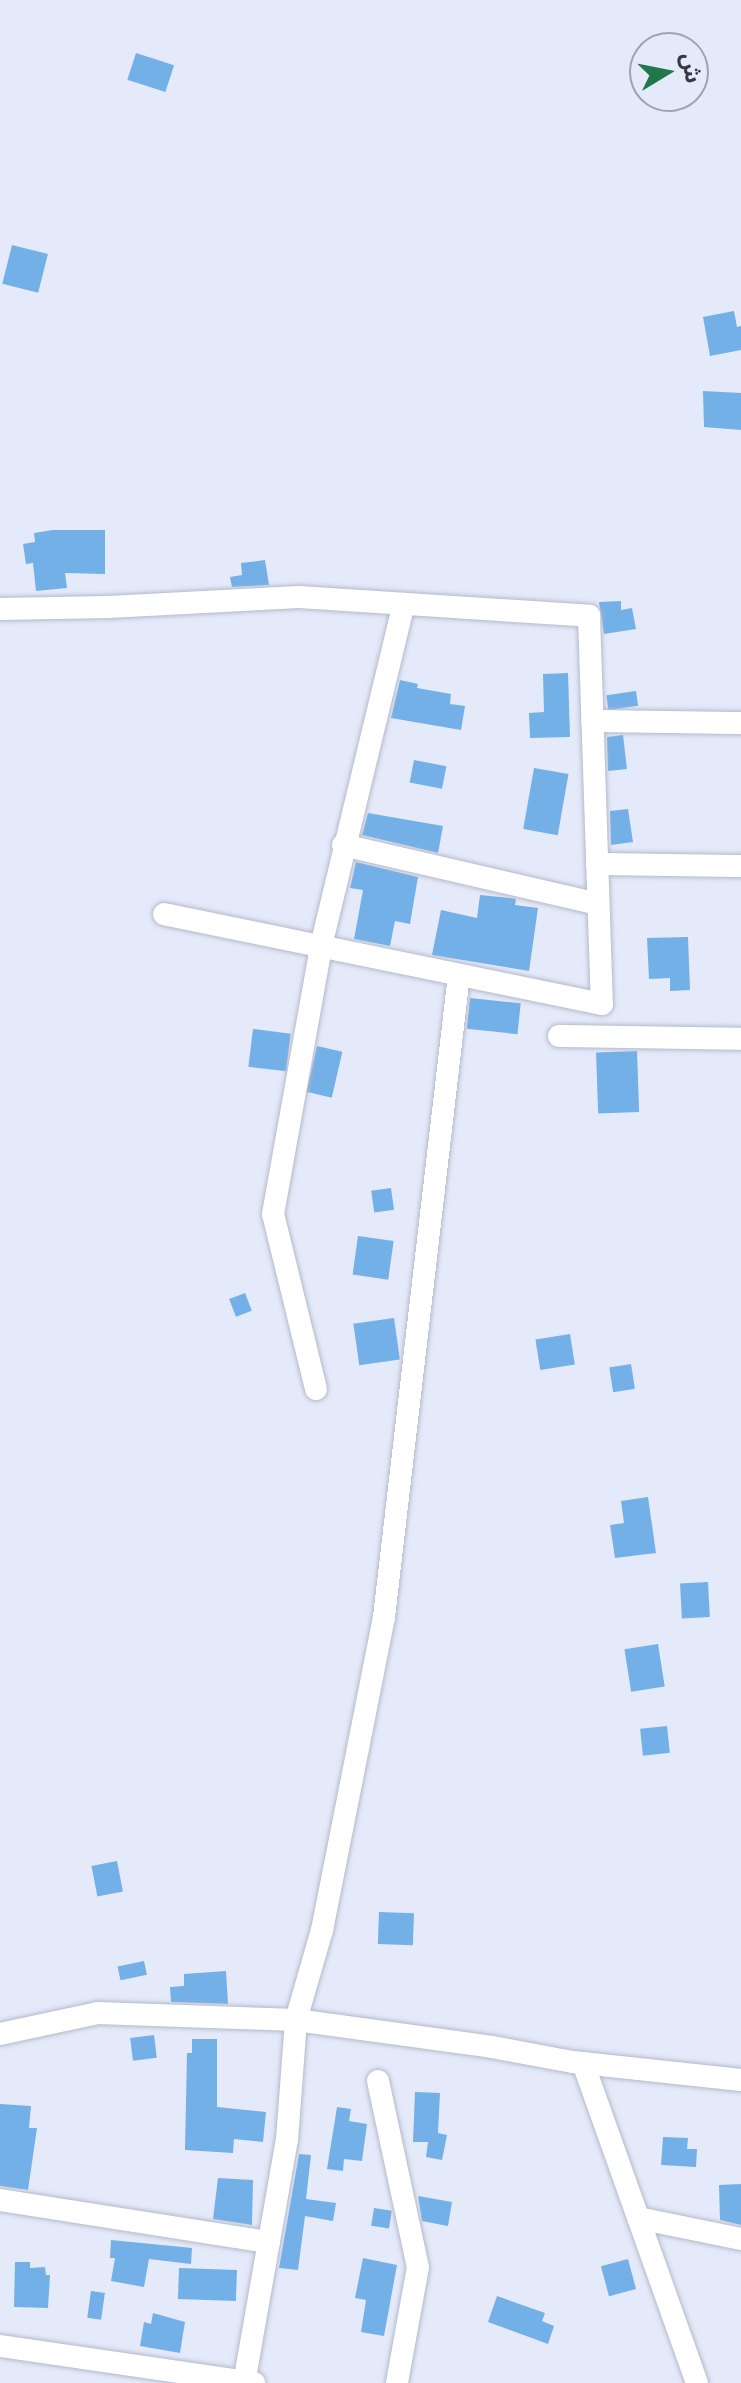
<!DOCTYPE html>
<meta charset="utf-8">
<style>
body{margin:0}
#map{position:relative;width:741px;height:2383px;overflow:hidden;background:#e4eafa;font-family:Roboto,"Noto Sans Arabic",sans-serif}
div>[style]{position:absolute}
.building>*{inset:0;background:#73b0e7;transform-origin:0 0}
.roads{filter:drop-shadow(0 0 2px #b4bac9) drop-shadow(0 0 2px #b4bac9)}
.minor>*{height:22px;margin:-11px;padding:0 11px;transform-origin:11px;border-radius:11px;background:#fff}
span{translate:-50% -50%;white-space:nowrap;text-align:center;line-height:1.15;-webkit-text-stroke:6px #e4eafa;paint-order:stroke}
.north{position:absolute;left:629px;top:32px;width:80px;height:80px;box-sizing:border-box;background:#e4eafa;border:2px solid #9fa4b0;border-radius:50%;rotate:80deg;font-size:22px;font-weight:700;line-height:32px;text-align:center;color:#373a40}
.north::after{content:'';display:block;margin:auto;width:28px;height:36px;background:#21774a;clip-path:polygon(50% 0,100% 100%,50% 72%,0 100%)}
</style>
<div id="map">
<div class="building">
<i style="left:136px;top:53px;width:40px;height:28px;rotate:18deg"></i>
<i style="left:12px;top:245px;width:37px;height:40px;rotate:14deg"></i>
<i style="clip-path:polygon(734px 311px,737px 327px,741px 326px,741px 350px,710px 356px,703px 317px)"></i>
<i style="clip-path:polygon(703px 391px,741px 393px,741px 430px,704px 427px)"></i>
<i style="clip-path:polygon(53px 530px,105px 530px,105px 574px,65px 573px,67px 588px,36px 591px,33px 563px,26px 564px,23px 544px,35px 542px,34px 533px)"></i>
<i style="clip-path:polygon(265px 560px,269px 585px,232px 587px,230px 577px,242px 575px,241px 563px)"></i>
<i style="clip-path:polygon(621px 601px,621px 610px,632px 608px,636px 629px,604px 634px,599px 602px)"></i>
<i style="clip-path:polygon(568px 673px,570px 737px,530px 738px,529px 713px,544px 712px,543px 674px)"></i>
<i style="clip-path:polygon(400px 680px,418px 684px,417px 688px,451px 694px,450px 704px,465px 706px,461px 730px,391px 718px)"></i>
<i style="left:636px;top:691px;width:15px;height:30px;rotate:82deg"></i>
<i style="clip-path:polygon(623px 735px,627px 769px,608px 771px,607px 737px)"></i>
<i style="left:414px;top:760px;width:33px;height:23px;rotate:11deg"></i>
<i style="left:534px;top:768px;width:35px;height:62px;rotate:10deg"></i>
<i style="clip-path:polygon(628px 809px,633px 842px,611px 845px,610px 811px)"></i>
<i style="clip-path:polygon(368px 813px,443px 826px,438px 853px,362px 835px)"></i>
<i style="clip-path:polygon(356px 862px,418px 877px,410px 924px,395px 921px,390px 946px,354px 939px,363px 890px,350px 888px)"></i>
<i style="clip-path:polygon(480px 895px,511px 898px,516px 899px,515px 905px,538px 908px,529px 971px,432px 955px,441px 910px,477px 918px)"></i>
<i style="clip-path:polygon(688px 937px,690px 990px,670px 991px,670px 978px,649px 979px,647px 938px)"></i>
<i style="left:470px;top:998px;width:51px;height:31px;rotate:6deg"></i>
<i style="left:253px;top:1029px;width:38px;height:38px;rotate:7deg"></i>
<i style="left:317px;top:1046px;width:26px;height:47px;rotate:13deg"></i>
<i style="left:637px;top:1051px;width:61px;height:41px;rotate:88deg"></i>
<i style="left:391px;top:1188px;width:22px;height:20px;rotate:82deg"></i>
<i style="left:358px;top:1236px;width:36px;height:39px;rotate:8deg"></i>
<i style="left:245px;top:1293px;width:19px;height:17px;rotate:69deg"></i>
<i style="left:394px;top:1318px;width:42px;height:41px;rotate:82deg"></i>
<i style="left:570px;top:1334px;width:31px;height:35px;rotate:81deg"></i>
<i style="left:631px;top:1364px;width:25px;height:22px;rotate:81deg"></i>
<i style="clip-path:polygon(648px 1497px,656px 1553px,615px 1558px,610px 1525px,624px 1523px,621px 1501px)"></i>
<i style="left:708px;top:1582px;width:35px;height:28px;rotate:87deg"></i>
<i style="left:658px;top:1644px;width:43px;height:34px;rotate:81deg"></i>
<i style="left:667px;top:1726px;width:27px;height:27px;rotate:84deg"></i>
<i style="left:117px;top:1861px;width:31px;height:26px;rotate:79deg"></i>
<i style="left:379px;top:1912px;width:35px;height:32px;rotate:2deg"></i>
<i style="left:144px;top:1961px;width:14px;height:27px;rotate:78deg"></i>
<i style="clip-path:polygon(226px 1971px,228px 2004px,171px 2002px,170px 1987px,184px 1986px,184px 1974px)"></i>
<i style="left:154px;top:2035px;width:23px;height:24px;rotate:83deg"></i>
<i style="clip-path:polygon(192px 2039px,217px 2039px,217px 2107px,266px 2112px,263px 2142px,234px 2139px,233px 2153px,185px 2150px,187px 2053px,192px 2053px)"></i>
<i style="clip-path:polygon(415px 2092px,440px 2093px,438px 2133px,447px 2135px,442px 2160px,426px 2157px,428px 2142px,413px 2142px)"></i>
<i style="clip-path:polygon(0 2104px,31px 2106px,29px 2128px,37px 2128px,28px 2190px,0 2186px)"></i>
<i style="clip-path:polygon(337px 2107px,351px 2109px,349px 2121px,367px 2124px,362px 2161px,344px 2159px,343px 2171px,327px 2169px)"></i>
<i style="clip-path:polygon(663px 2137px,688px 2138px,687px 2149px,697px 2149px,696px 2167px,661px 2165px)"></i>
<i style="clip-path:polygon(299px 2154px,311px 2155px,306px 2199px,336px 2203px,333px 2221px,305px 2216px,298px 2270px,279px 2268px)"></i>
<i style="clip-path:polygon(218px 2178px,253px 2180px,252px 2225px,213px 2219px)"></i>
<i style="clip-path:polygon(741px 2184px,741px 2225px,720px 2220px,719px 2185px)"></i>
<i style="clip-path:polygon(418px 2196px,452px 2202px,448px 2226px,422px 2221px)"></i>
<i style="left:374px;top:2208px;width:18px;height:18px;rotate:9deg"></i>
<i style="clip-path:polygon(111px 2240px,192px 2248px,191px 2264px,149px 2259px,144px 2287px,111px 2281px,115px 2258px,110px 2258px)"></i>
<i style="clip-path:polygon(363px 2258px,397px 2265px,384px 2336px,361px 2332px,366px 2300px,355px 2298px)"></i>
<i style="left:628px;top:2259px;width:31px;height:28px;rotate:75deg"></i>
<i style="clip-path:polygon(15px 2262px,30px 2262px,30px 2268px,45px 2267px,46px 2275px,50px 2275px,48px 2308px,14px 2307px)"></i>
<i style="left:179px;top:2268px;width:58px;height:31px;rotate:2deg"></i>
<i style="left:91px;top:2291px;width:14px;height:27px;rotate:8deg"></i>
<i style="clip-path:polygon(497px 2296px,545px 2313px,542px 2321px,554px 2326px,548px 2344px,488px 2322px)"></i>
<i style="clip-path:polygon(153px 2313px,185px 2322px,180px 2353px,140px 2346px,144px 2322px,151px 2324px)"></i>
</div>
<div class="roads">
<div class="minor">
<i style="left:0;top:609px;width:109px;rotate:-1.1deg"></i>
<i style="left:109px;top:607px;width:190px;rotate:-3deg"></i>
<i style="left:299px;top:597px;width:291px;rotate:3.7deg"></i>
<i style="left:589px;top:616px;width:388px;rotate:88.1deg"></i>
<i style="left:602px;top:1004px;width:447px;rotate:-168.4deg"></i>
<i style="left:592px;top:721px;width:149px;rotate:0.8deg"></i>
<i style="left:343px;top:845px;width:262px;rotate:13deg"></i>
<i style="left:597px;top:864px;width:144px;rotate:0.8deg"></i>
<i style="left:559px;top:1036px;width:182px;rotate:0.9deg"></i>
<i style="left:316px;top:1389px;width:180px;rotate:-103.8deg"></i>
<i style="left:273px;top:1214px;width:272px;rotate:-79.8deg"></i>
<i style="left:321px;top:946px;width:352px;rotate:-76.4deg"></i>
<i style="left:0;top:2034px;width:100px;rotate:-12.1deg"></i>
<i style="left:98px;top:2013px;width:198px;rotate:2deg"></i>
<i style="left:296px;top:2020px;width:198px;rotate:7.8deg"></i>
<i style="left:492px;top:2047px;width:82px;rotate:10.5deg"></i>
<i style="left:573px;top:2062px;width:169px;rotate:6.1deg"></i>
<i style="left:583px;top:2063px;width:340px;rotate:70.4deg"></i>
<i style="left:378px;top:2081px;width:190px;rotate:77.9deg"></i>
<i style="left:418px;top:2267px;width:118px;rotate:100.3deg"></i>
<i style="left:0;top:2200px;width:272px;rotate:8.9deg"></i>
<i style="left:638px;top:2218px;width:105px;rotate:11.5deg"></i>
<i style="left:0;top:2346px;width:257px;rotate:8.3deg"></i>
<i style="left:244px;top:2383px;width:247px;rotate:-80deg"></i>
<i style="left:287px;top:2140px;width:120px;rotate:-85.7deg"></i>
<i style="left:296px;top:2020px;width:94px;rotate:-73.9deg"></i>
<i style="left:322px;top:1930px;width:319px;rotate:-78.8deg"></i>
<i style="left:384px;top:1617px;width:646px;rotate:-83.34deg"></i>
</div>
</div>
<div class="north">ش</div>
</div>
